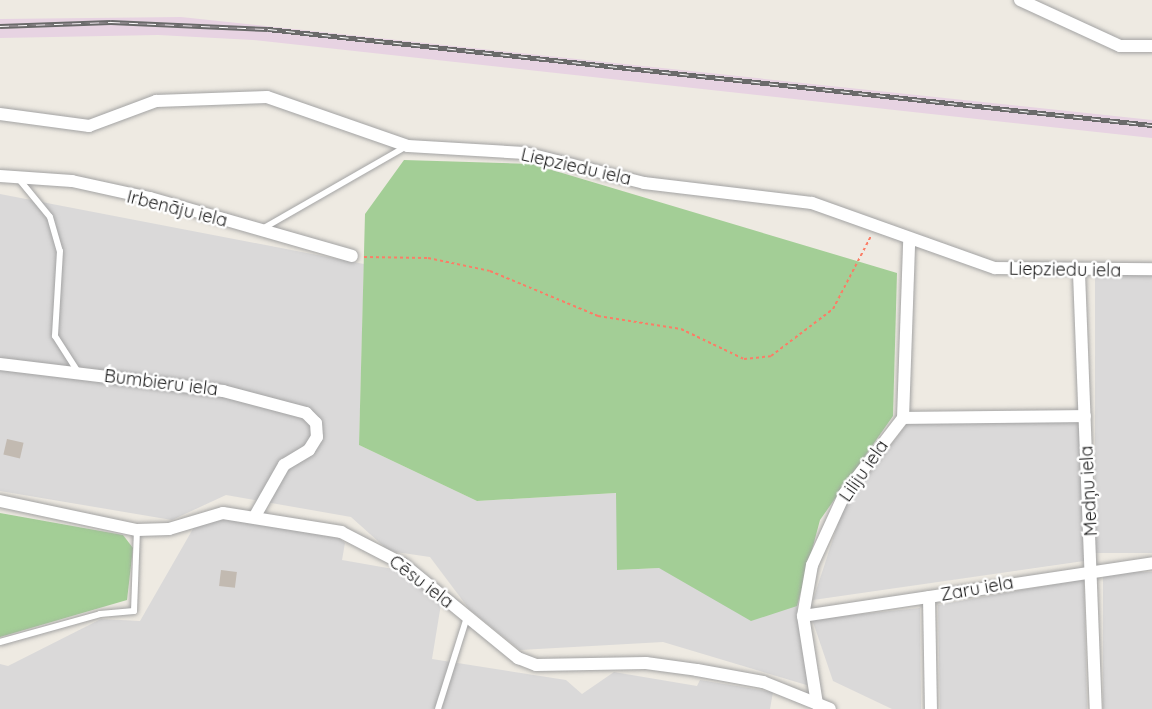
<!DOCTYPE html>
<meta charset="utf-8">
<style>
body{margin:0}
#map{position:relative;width:1152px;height:709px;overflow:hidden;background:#eeeae2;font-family:Quicksand,sans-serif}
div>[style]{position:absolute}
.residential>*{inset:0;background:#dad9d9;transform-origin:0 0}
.industrial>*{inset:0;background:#e7d3e2}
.forest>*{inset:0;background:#a3ce96}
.building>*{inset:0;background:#c2bab1;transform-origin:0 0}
.path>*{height:2px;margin-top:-1px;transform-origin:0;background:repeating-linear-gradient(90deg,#fb7d66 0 3px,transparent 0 6px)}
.roads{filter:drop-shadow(0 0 2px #a3a3a3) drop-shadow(0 0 2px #a3a3a3)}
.service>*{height:6px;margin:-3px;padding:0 3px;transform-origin:3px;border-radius:3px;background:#fff}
.minor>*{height:12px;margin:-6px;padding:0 6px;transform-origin:6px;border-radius:6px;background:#fff}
.rail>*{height:5px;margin-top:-2.5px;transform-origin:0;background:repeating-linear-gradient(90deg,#fff 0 9px,#6a6a6a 0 18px);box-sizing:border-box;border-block:2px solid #6a6a6a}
span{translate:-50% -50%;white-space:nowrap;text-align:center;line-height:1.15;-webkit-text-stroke:5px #fff;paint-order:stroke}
.street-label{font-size:18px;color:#1c1c1c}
</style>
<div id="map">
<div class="residential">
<i style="clip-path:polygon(0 194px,364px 264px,359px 445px,477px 501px,617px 493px,617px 570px,659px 568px,797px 606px,810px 686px,663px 642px,520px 650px,469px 609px,430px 557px,389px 551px,351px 517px,226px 495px,172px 520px,0 491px)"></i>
<i style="left:1152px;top:273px;width:280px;height:57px;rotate:90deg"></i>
<i style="clip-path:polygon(1081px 415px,1084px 561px,813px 600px,843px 508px,909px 421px)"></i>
<i style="clip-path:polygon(221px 518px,339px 538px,345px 543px,342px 560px,399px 570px,441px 604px,432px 659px,566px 680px,582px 694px,614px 672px,697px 686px,700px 680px,773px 692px,770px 709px,0 709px,0 664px,8px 666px,101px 619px,140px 621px,194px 527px)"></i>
<i style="left:1152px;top:572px;width:137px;height:49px;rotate:90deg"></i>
<i style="clip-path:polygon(1084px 579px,1087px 709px,940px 709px,938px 605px)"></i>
<i style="clip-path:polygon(920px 608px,921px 709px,892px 709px,833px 681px,812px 619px)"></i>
</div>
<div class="industrial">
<i style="clip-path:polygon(181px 17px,1152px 120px,1152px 138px,253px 40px,158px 35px,0 38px,0 19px)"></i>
</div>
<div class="forest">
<i style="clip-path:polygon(404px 160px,532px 164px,897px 273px,893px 416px,820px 520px,797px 606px,751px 621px,659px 568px,617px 570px,616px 493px,477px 501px,359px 445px,365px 214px)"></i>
<i style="clip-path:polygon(0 513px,123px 535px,133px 548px,127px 600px,0 637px)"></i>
</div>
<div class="building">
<i style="left:7px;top:439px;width:17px;height:16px;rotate:13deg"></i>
<i style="left:221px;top:570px;width:16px;height:16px;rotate:7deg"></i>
</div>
<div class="path">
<i style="left:364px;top:257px;width:64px;rotate:0.9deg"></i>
<i style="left:428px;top:258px;width:63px;rotate:11.8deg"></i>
<i style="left:490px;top:271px;width:117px;rotate:22.6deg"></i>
<i style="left:598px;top:316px;width:84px;rotate:8.9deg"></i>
<i style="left:681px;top:329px;width:70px;rotate:25.5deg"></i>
<i style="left:744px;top:359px;width:27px;rotate:-6deg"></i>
<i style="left:771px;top:356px;width:78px;rotate:-37.2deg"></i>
<i style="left:833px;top:309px;width:82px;rotate:-62.5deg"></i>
</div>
<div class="roads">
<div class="service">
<i style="left:18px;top:178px;width:50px;rotate:50.6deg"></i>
<i style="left:50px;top:217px;width:35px;rotate:74deg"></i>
<i style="left:60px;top:251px;width:85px;rotate:93.4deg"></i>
<i style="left:55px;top:336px;width:43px;rotate:57.4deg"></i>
<i style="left:262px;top:229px;width:167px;rotate:-29.8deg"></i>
<i style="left:0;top:642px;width:104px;rotate:-15.6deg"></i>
<i style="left:100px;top:614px;width:34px;rotate:-5deg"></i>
<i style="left:134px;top:611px;width:81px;rotate:-87.9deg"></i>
<i style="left:438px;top:709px;width:96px;rotate:-72.5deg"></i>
</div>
<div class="minor">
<i style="left:1020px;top:0;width:110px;rotate:24.7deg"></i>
<i style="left:1120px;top:46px;width:32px"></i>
<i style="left:0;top:114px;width:90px;rotate:7.7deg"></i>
<i style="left:89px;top:126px;width:72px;rotate:-20.5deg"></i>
<i style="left:156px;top:101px;width:111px;rotate:-2.1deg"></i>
<i style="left:267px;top:97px;width:149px;rotate:19.2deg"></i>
<i style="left:408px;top:146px;width:117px;rotate:3.4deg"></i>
<i style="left:525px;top:153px;width:123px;rotate:14.1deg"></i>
<i style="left:644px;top:183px;width:169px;rotate:6.8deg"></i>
<i style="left:812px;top:203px;width:194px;rotate:19.6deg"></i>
<i style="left:995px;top:268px;width:157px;rotate:0.4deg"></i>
<i style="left:0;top:176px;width:72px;rotate:4deg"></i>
<i style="left:72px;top:181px;width:80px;rotate:12.3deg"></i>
<i style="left:150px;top:198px;width:210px;rotate:16deg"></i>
<i style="left:1079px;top:273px;width:436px;rotate:87.8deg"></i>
<i style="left:0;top:364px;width:225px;rotate:6.9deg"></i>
<i style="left:223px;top:391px;width:86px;rotate:14.8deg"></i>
<i style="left:306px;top:413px;width:14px;rotate:45deg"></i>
<i style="left:316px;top:423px;width:14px;rotate:86deg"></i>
<i style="left:317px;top:437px;width:15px;rotate:122deg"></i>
<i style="left:309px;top:450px;width:29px;rotate:149deg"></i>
<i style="left:284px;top:465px;width:59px;rotate:119.6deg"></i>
<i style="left:903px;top:418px;width:176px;rotate:-88deg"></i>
<i style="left:0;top:501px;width:140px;rotate:12deg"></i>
<i style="left:137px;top:530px;width:32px;rotate:-2deg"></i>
<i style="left:169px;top:529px;width:56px;rotate:-16.5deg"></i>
<i style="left:223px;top:513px;width:120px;rotate:9.1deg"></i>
<i style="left:341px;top:532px;width:70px;rotate:27.3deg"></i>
<i style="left:403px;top:564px;width:149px;rotate:39.3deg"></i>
<i style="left:518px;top:658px;width:19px;rotate:21deg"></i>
<i style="left:536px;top:665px;width:110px;rotate:-1deg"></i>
<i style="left:646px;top:663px;width:51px;rotate:7.8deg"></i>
<i style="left:697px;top:670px;width:67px;rotate:10.3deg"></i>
<i style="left:763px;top:682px;width:72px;rotate:21.9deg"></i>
<i style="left:929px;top:597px;width:112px;rotate:89deg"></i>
<i style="left:803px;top:616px;width:353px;rotate:-8.6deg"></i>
<i style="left:817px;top:704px;width:89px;rotate:-99deg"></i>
<i style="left:803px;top:616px;width:52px;rotate:-80deg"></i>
<i style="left:812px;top:565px;width:79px;rotate:-65.4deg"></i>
<i style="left:845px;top:493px;width:95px;rotate:-52.3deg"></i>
<i style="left:903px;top:418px;width:182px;rotate:-0.6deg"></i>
</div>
</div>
<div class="rail">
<i style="left:0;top:26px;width:111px;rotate:-2.1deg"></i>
<i style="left:111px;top:22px;width:157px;rotate:2.6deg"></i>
<i style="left:268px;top:29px;width:889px;rotate:6.2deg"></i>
</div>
<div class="street-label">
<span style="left:576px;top:167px;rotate:13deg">Liepziedu iela</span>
<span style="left:177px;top:209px;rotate:14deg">Irbenāju iela</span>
<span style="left:1065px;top:270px;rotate:1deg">Liepziedu iela</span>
<span style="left:161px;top:383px;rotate:7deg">Bumbieru iela</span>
<span style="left:864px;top:471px;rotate:-55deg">Liliju iela</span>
<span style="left:1089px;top:491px;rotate:-93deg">Medņu iela</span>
<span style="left:421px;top:582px;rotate:37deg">Cēsu iela</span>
<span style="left:977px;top:589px;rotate:-10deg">Zaru iela</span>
</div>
</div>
